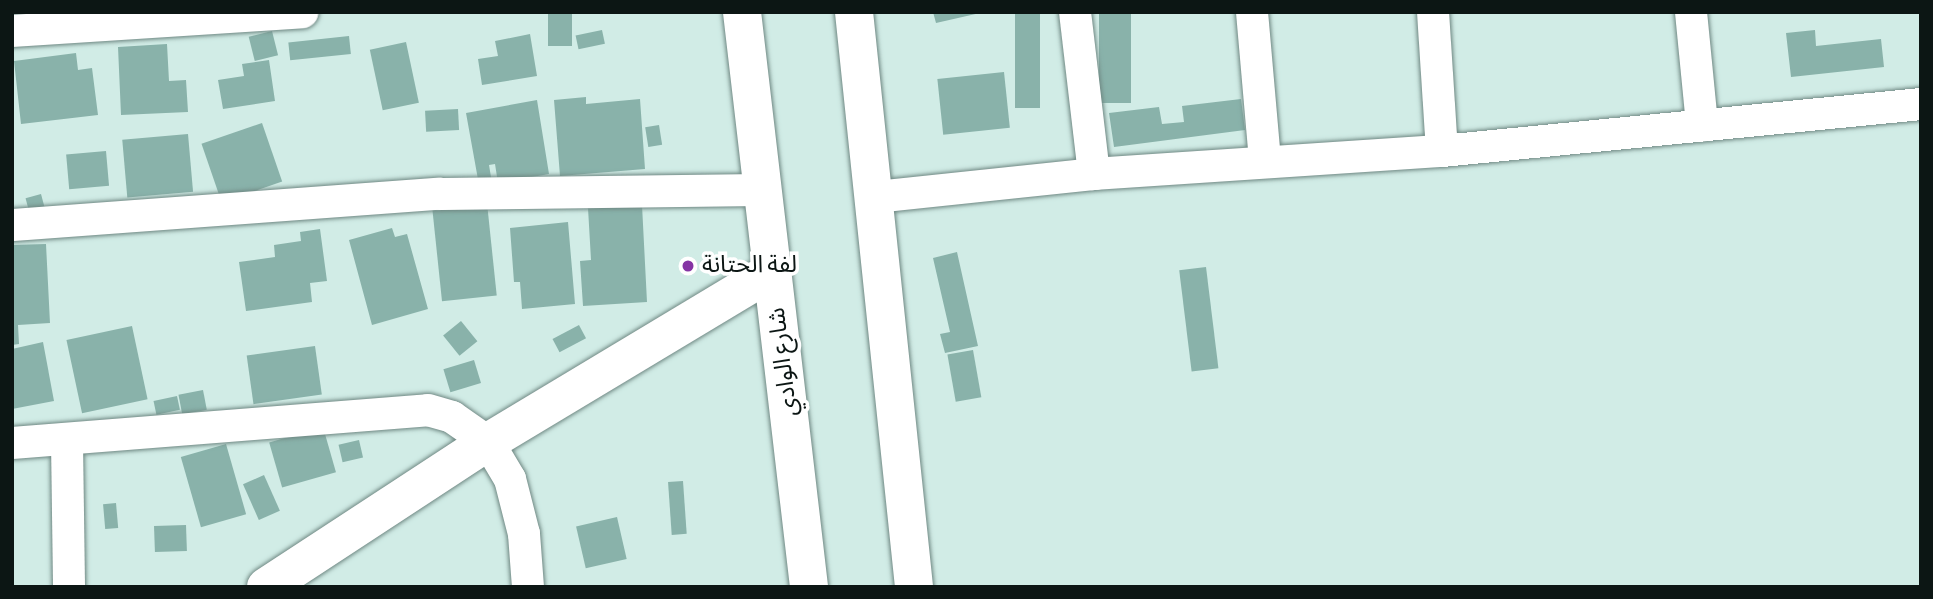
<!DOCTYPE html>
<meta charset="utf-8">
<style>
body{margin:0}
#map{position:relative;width:1933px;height:599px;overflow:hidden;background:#d1ece6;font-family:"Alegreya Sans","Noto Sans Arabic",sans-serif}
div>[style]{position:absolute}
.building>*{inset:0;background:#89b2aa;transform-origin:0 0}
.roads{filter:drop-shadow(0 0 2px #6f8883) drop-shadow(0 0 2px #6f8883)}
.minor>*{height:32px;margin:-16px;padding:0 16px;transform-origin:16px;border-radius:16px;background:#fff}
.tertiary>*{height:38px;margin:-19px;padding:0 19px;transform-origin:19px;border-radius:19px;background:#fff}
.secondary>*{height:38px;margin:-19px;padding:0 19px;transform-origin:19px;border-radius:19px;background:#fff}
.dots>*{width:19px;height:19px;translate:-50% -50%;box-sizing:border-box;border:4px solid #fff;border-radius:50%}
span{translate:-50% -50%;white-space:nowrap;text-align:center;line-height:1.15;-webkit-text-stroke:7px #fff;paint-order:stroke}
.poi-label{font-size:24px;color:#0c1614}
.left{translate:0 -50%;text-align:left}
.street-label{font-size:24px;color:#0c1614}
.frame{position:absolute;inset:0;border:14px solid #0c1614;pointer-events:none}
</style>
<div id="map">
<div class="building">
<i style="left:548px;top:12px;width:24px;height:34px"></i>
<i style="clip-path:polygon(933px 12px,980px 12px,980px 13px,936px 23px)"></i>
<i style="left:1015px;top:12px;width:25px;height:96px"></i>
<i style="left:1099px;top:12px;width:32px;height:91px"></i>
<i style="left:602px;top:30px;width:14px;height:27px;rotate:78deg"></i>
<i style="clip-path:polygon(1815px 30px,1816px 46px,1881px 39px,1884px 67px,1791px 77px,1786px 33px)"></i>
<i style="left:272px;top:31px;width:25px;height:24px;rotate:76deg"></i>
<i style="clip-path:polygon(530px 34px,537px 76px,482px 85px,478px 59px,498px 56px,495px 41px)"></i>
<i style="left:349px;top:36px;width:18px;height:61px;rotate:84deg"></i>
<i style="left:406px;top:42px;width:62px;height:37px;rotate:78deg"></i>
<i style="clip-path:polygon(167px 44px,169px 81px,186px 80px,188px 112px,121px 115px,118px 47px)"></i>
<i style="clip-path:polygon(76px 53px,78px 70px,92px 68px,98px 115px,21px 124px,14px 61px)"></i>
<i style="clip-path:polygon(269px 60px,275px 101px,223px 109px,218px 80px,244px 76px,242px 64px)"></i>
<i style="left:1004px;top:72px;width:56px;height:67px;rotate:84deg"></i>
<i style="clip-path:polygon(586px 97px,586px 104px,640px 99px,645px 169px,560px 176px,554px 100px)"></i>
<i style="clip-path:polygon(1241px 99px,1245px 130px,1114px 147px,1109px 113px,1159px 107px,1162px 124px,1184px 122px,1182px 106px)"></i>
<i style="clip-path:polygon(537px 100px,549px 174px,498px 183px,495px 164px,489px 165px,492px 183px,479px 185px,466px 113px)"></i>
<i style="left:458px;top:109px;width:21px;height:33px;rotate:87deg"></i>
<i style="left:262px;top:123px;width:62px;height:64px;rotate:71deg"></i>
<i style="left:659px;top:125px;width:20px;height:14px;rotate:81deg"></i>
<i style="left:188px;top:134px;width:58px;height:66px;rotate:85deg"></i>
<i style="left:106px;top:151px;width:35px;height:40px;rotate:85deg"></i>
<i style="left:41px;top:194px;width:20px;height:16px;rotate:75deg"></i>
<i style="left:487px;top:203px;width:93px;height:55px;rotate:84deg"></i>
<i style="clip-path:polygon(642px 205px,647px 302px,583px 306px,580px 261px,591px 260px,588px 208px)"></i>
<i style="clip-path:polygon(568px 222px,575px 304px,522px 309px,520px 282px,514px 282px,510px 228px)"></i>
<i style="clip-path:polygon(392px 228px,395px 237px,407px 234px,428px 309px,372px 325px,349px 240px)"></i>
<i style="clip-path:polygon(320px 229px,327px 281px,310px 283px,312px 302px,246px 311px,239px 262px,275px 257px,274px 245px,301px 241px,300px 232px)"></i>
<i style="clip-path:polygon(46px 244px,50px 323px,18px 325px,19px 344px,12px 345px,12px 245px)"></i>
<i style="clip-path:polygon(957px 252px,978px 346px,945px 353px,940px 334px,950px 332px,933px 258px)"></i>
<i style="left:1206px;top:267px;width:102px;height:27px;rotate:83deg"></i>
<i style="left:461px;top:321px;width:26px;height:23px;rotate:51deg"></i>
<i style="left:579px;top:325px;width:15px;height:30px;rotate:62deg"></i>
<i style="left:132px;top:326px;width:75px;height:67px;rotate:78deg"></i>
<i style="clip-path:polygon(43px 342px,54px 401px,12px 409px,12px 349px)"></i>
<i style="left:315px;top:346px;width:49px;height:69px;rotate:82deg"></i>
<i style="left:973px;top:350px;width:48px;height:26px;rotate:80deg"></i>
<i style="left:474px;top:360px;width:24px;height:32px;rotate:73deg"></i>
<i style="left:203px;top:390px;width:20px;height:25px;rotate:79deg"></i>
<i style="left:177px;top:396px;width:14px;height:24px;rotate:78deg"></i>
<i style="left:323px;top:427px;width:47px;height:56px;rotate:74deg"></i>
<i style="left:359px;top:440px;width:18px;height:21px;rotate:77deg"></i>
<i style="left:226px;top:444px;width:73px;height:47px;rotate:74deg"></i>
<i style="left:264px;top:475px;width:39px;height:23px;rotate:66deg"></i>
<i style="left:683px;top:481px;width:53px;height:15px;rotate:86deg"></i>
<i style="left:116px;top:503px;width:25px;height:13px;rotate:85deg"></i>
<i style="left:617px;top:517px;width:43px;height:42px;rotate:77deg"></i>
<i style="left:186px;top:525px;width:26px;height:32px;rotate:88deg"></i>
</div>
<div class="roads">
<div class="minor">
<i style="left:1075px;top:12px;width:163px;rotate:83.3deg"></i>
<i style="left:1252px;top:12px;width:150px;rotate:85deg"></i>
<i style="left:1433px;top:12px;width:139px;rotate:86.3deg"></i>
<i style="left:1691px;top:12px;width:114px;rotate:84.4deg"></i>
<i style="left:12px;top:31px;width:291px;rotate:-3.7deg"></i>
<i style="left:876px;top:197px;width:219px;rotate:-6deg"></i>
<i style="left:1094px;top:174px;width:349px;rotate:-3.8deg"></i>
<i style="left:1442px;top:151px;width:481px;rotate:-5.6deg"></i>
<i style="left:12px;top:225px;width:428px;rotate:-4.2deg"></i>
<i style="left:439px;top:194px;width:326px;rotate:-0.7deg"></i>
<i style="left:67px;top:442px;width:145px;rotate:89.2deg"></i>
<i style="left:12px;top:443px;width:417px;rotate:-4.5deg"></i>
<i style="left:428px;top:410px;width:25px;rotate:16deg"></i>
<i style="left:452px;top:417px;width:44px;rotate:34.8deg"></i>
<i style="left:488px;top:442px;width:43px;rotate:59.3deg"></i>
<i style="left:510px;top:479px;width:57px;rotate:75.7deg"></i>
<i style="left:524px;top:534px;width:53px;rotate:85.7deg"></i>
</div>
<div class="tertiary">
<i style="left:266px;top:587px;width:265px;rotate:-33.2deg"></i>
<i style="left:488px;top:442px;width:332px;rotate:-31deg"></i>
</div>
<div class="secondary">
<i style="left:742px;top:12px;width:579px;rotate:83.35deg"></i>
<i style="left:854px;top:12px;width:578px;rotate:84.04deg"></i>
</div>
</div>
<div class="dots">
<i style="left:688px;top:266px;background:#8534a4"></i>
</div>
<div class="poi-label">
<span class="left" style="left:702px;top:266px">لفة الحتانة</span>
</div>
<div class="street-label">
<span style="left:784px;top:362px;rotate:-97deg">شارع الوادي</span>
</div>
<div class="frame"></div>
</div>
